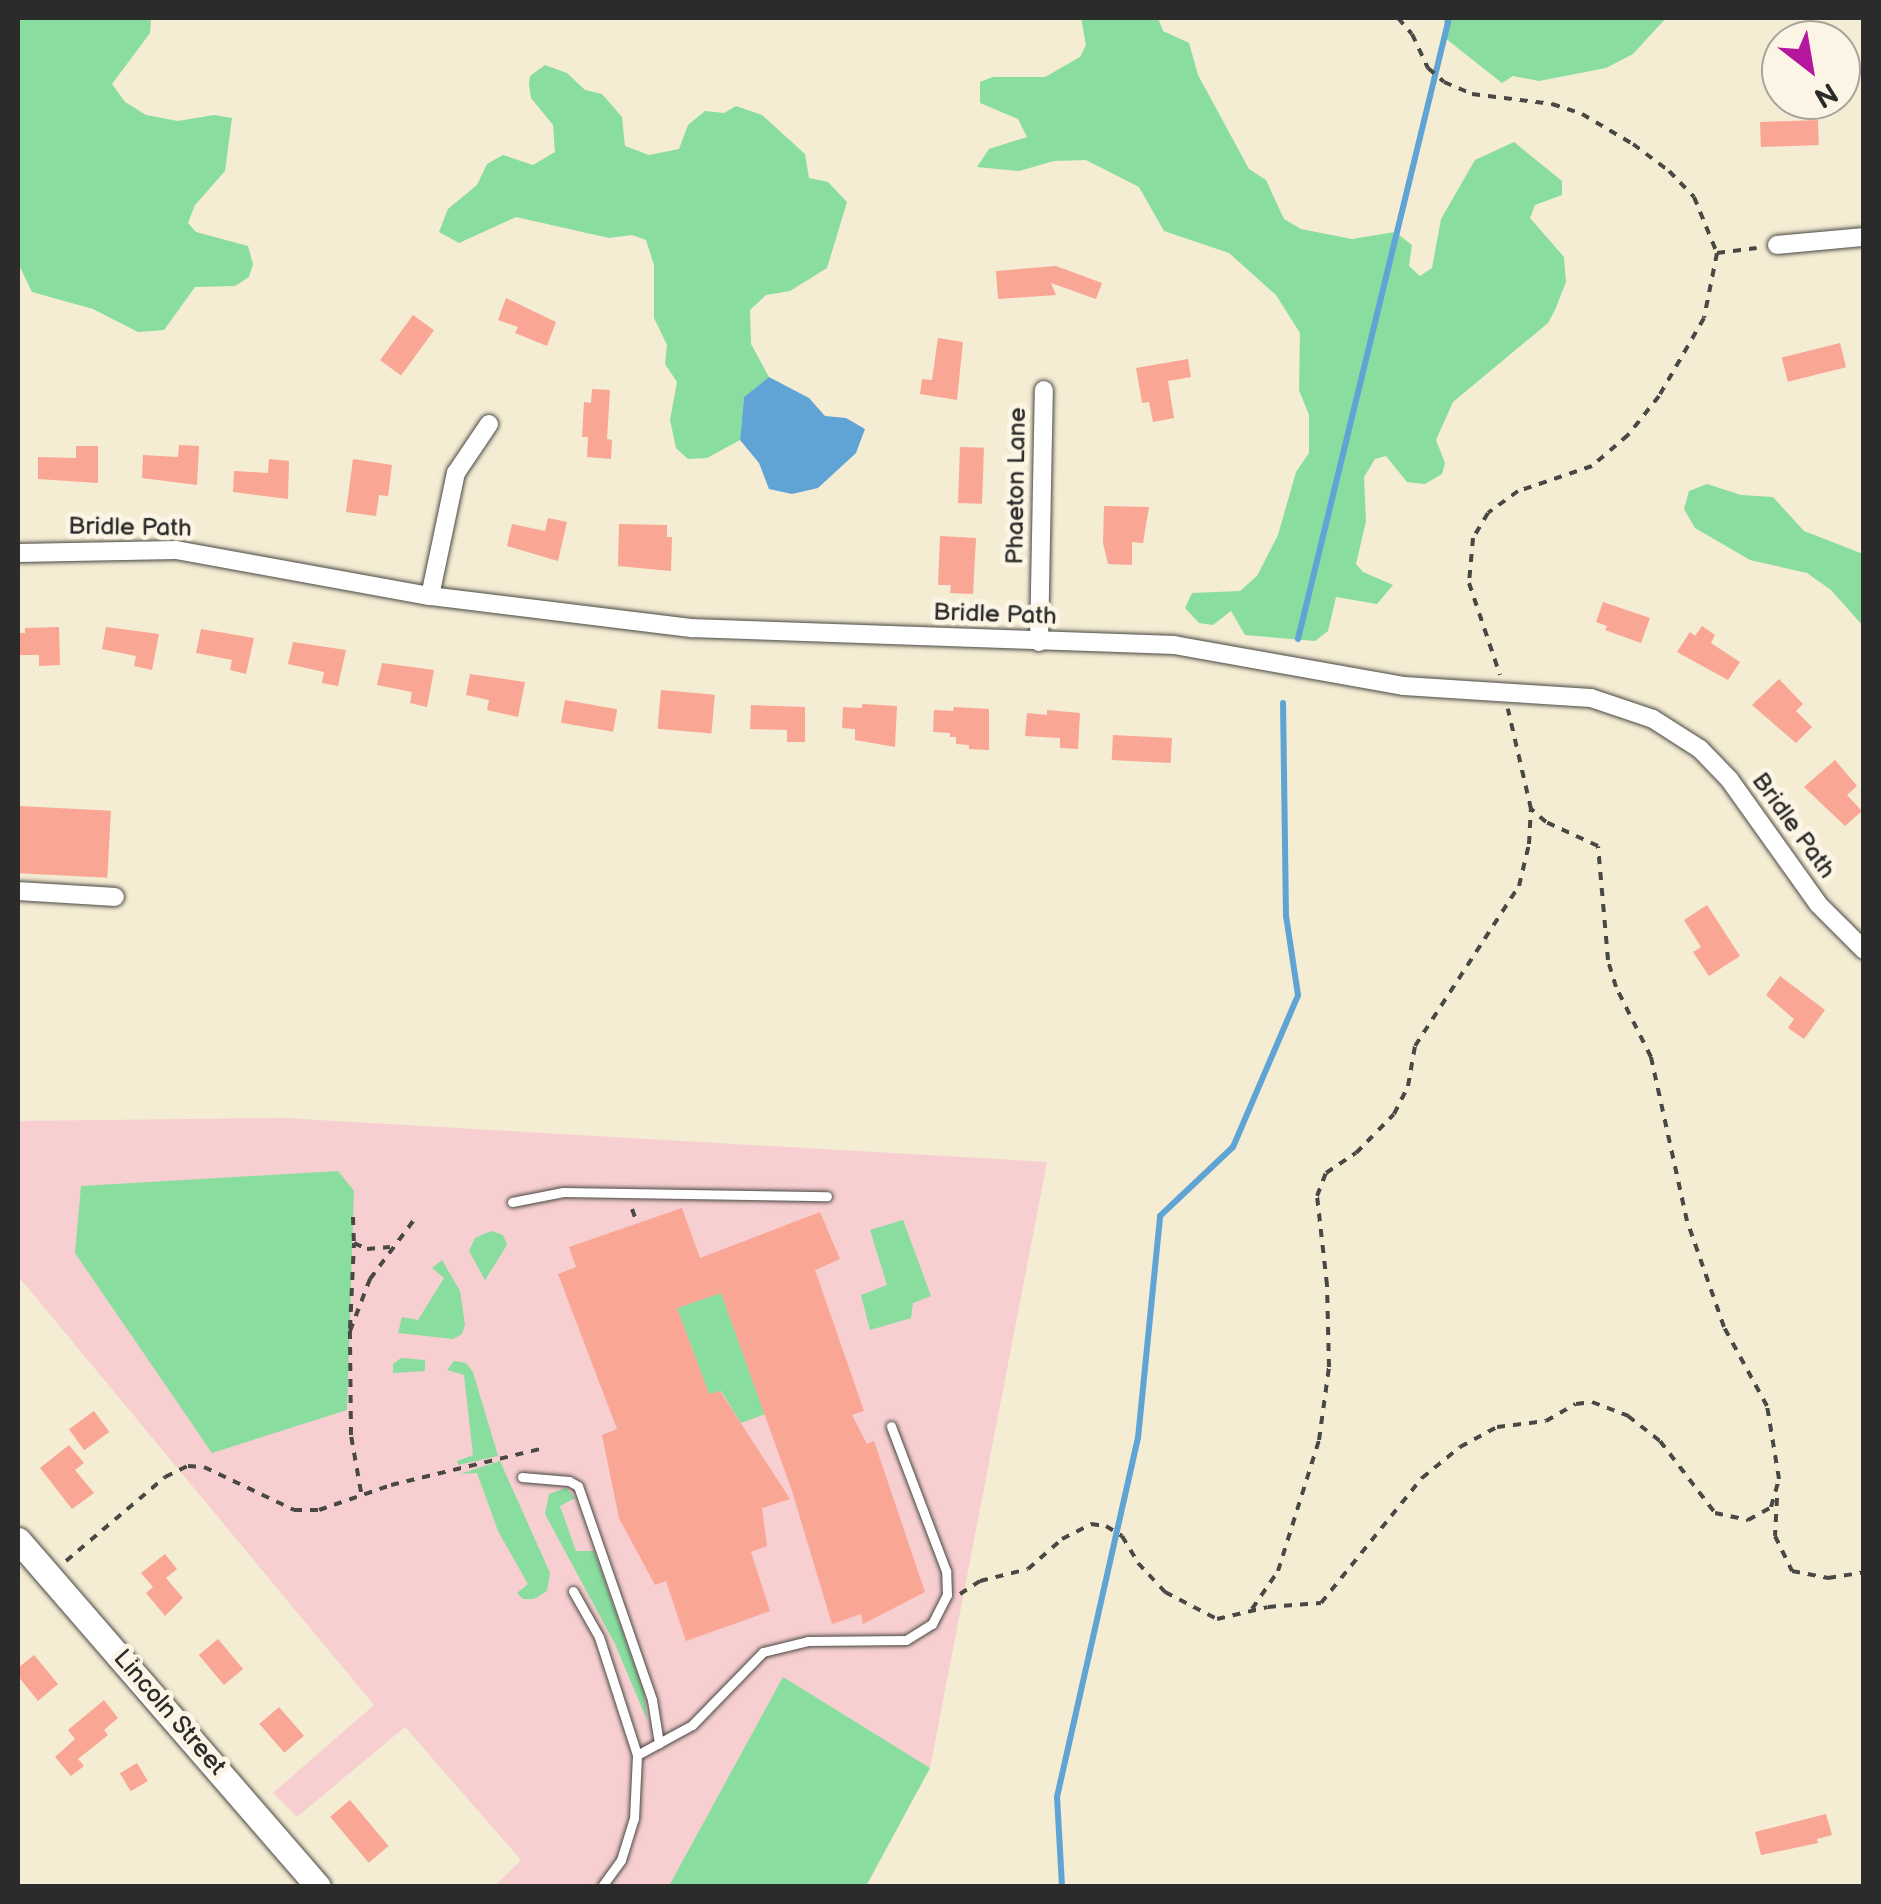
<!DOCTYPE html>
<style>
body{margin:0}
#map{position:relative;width:1881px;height:1904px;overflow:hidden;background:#f4ecd3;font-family:"Balsamiq Sans",sans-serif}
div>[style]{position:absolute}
.built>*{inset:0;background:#f7cfd0}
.green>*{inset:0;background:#89dd9f}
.water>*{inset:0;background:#5fa4d5}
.stream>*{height:6px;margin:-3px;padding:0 3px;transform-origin:3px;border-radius:3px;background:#5fa4d5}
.building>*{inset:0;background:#f9a695;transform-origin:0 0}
.path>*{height:4px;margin-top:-2px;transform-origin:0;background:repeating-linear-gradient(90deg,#494844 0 8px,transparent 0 16px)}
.roads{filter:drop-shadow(0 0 2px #494844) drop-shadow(0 0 2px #494844)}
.lane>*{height:9px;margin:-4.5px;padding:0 4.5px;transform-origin:4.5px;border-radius:4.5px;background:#fff}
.street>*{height:18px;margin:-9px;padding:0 9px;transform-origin:9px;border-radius:9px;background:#fff}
.secondary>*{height:25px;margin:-12.5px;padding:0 12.5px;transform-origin:12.5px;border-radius:12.5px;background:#fff}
span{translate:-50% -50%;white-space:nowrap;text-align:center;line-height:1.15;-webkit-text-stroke:10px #fcf5e5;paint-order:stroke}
.street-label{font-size:25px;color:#2b2b2b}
.frame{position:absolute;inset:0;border:20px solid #2b2b2b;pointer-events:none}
.north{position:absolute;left:1761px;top:20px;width:100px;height:100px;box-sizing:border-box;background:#fcf5e5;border:2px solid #a8a49b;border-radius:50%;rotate:149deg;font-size:28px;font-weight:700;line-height:40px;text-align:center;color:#2b2b2b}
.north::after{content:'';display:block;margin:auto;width:35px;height:45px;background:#b5179e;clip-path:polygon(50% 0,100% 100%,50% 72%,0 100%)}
</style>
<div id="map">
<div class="built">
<i style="clip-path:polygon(283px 1118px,1047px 1162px,930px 1768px,866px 1886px,495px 1886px,521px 1860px,405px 1727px,297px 1817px,273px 1793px,374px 1705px,18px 1276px,18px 1121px)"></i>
</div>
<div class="green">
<i style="clip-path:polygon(18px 18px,151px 18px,150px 33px,112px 84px,125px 102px,146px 115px,178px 121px,214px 115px,232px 118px,225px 171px,195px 205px,188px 223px,196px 232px,248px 246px,253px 264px,249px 277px,235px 286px,195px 287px,164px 330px,138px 332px,93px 309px,32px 292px,18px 263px)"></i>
<i style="clip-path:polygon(1081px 18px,1158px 18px,1163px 31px,1189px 43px,1198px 75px,1249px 169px,1266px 180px,1284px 219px,1301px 229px,1352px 239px,1395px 232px,1412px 245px,1409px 266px,1420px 276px,1432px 268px,1441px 219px,1475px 160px,1514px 142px,1562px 181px,1562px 195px,1535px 205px,1530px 218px,1564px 257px,1566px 282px,1555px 310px,1548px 323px,1453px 402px,1436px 440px,1445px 463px,1442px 474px,1425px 484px,1407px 482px,1386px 456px,1375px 459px,1364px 477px,1366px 521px,1356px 564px,1363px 572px,1393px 585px,1377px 604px,1336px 597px,1328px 631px,1315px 641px,1245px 635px,1231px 611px,1213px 625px,1199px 623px,1185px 608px,1192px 593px,1240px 591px,1257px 576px,1278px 535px,1296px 472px,1309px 453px,1309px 415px,1299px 390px,1300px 333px,1276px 295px,1229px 253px,1164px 231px,1139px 187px,1086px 160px,1054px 161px,1019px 171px,977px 167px,989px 149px,1027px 137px,1018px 119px,980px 103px,980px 82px,993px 77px,1045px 77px,1080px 57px,1086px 45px)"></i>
<i style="clip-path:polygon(1444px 18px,1666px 18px,1633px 54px,1606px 68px,1539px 81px,1513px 76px,1502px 83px,1445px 38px)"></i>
<i style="clip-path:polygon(545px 65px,567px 73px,585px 90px,602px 94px,622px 117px,625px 146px,649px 155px,679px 149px,688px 125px,705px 111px,724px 113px,736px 106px,762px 115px,805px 154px,809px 178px,828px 182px,847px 202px,827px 268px,790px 291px,766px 295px,750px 310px,751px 344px,769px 377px,744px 397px,740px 440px,707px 458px,688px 459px,676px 448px,670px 420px,677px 382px,665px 364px,667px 345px,654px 318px,654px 265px,646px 240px,632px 235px,609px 238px,516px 217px,459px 243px,439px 232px,448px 209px,477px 185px,487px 164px,503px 155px,533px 165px,555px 152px,553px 125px,531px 98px,529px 85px,530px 76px)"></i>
<i style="clip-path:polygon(1707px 484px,1741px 495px,1773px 497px,1804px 531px,1863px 554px,1863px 626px,1831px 590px,1807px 573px,1750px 560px,1695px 528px,1684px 509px,1689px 491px)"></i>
<i style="clip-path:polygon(338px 1171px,354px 1191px,347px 1410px,212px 1453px,75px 1253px,81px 1186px)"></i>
<i style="clip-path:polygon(903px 1220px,931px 1296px,913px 1303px,911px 1318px,870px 1330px,861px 1295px,887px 1285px,870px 1230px)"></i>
<i style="clip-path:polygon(491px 1231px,503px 1235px,507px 1245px,485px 1280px,469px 1251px,475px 1238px)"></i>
<i style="clip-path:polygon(442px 1260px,460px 1291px,465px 1325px,462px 1334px,453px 1339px,398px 1333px,402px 1317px,418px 1320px,444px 1278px,432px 1268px)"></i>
<i style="clip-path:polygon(721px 1293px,765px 1414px,741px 1423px,721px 1391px,709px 1394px,677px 1308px)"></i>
<i style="clip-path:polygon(401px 1358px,425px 1360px,425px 1371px,393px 1373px,393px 1364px)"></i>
<i style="clip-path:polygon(454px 1361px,466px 1363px,473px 1372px,498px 1456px,458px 1465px,457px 1461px,473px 1455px,464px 1375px,447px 1370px)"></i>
<i style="clip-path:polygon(500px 1461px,550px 1573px,547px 1591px,534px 1599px,523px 1599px,517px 1593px,528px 1584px,498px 1531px,477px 1473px,460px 1474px)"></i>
<i style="clip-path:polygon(566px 1488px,575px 1498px,560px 1506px,576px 1551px,594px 1551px,644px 1693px,647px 1720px,615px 1644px,545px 1514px,549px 1494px)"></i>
<i style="clip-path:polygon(783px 1677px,930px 1768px,866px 1886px,669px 1886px)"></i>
</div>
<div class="water">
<i style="clip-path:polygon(769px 377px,809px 398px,825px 416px,846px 418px,865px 429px,856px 453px,818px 488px,792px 494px,769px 489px,759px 463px,740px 440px,744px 397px)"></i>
</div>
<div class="stream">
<i style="left:1298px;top:639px;width:639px;rotate:-76.33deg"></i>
<i style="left:1062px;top:1886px;width:89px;rotate:-93.2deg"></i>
<i style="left:1057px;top:1797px;width:368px;rotate:-77.3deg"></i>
<i style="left:1138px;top:1438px;width:223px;rotate:-84.3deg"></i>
<i style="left:1160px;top:1216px;width:100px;rotate:-43.4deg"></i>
<i style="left:1233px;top:1147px;width:165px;rotate:-66.8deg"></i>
<i style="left:1298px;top:995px;width:80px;rotate:-98.6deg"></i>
<i style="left:1286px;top:916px;width:213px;rotate:-90.8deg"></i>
</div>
<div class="building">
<i style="left:1818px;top:120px;width:25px;height:58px;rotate:88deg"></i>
<i style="clip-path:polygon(1056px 266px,1102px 283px,1096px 299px,1051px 283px,1056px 295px,998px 299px,996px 271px)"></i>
<i style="clip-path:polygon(506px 298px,556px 322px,547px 346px,515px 333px,518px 327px,498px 320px)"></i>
<i style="left:413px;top:315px;width:26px;height:56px;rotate:36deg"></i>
<i style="clip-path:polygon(938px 338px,963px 342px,957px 400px,920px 394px,922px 379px,932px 380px)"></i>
<i style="left:1840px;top:343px;width:25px;height:60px;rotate:76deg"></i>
<i style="clip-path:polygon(1188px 359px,1191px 377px,1168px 381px,1174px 418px,1153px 422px,1149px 402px,1142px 403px,1136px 368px)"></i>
<i style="clip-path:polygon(592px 389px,610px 390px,607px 439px,612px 440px,611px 459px,587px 457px,588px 437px,582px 437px,584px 402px,591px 403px)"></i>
<i style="clip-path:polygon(179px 445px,199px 446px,197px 485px,142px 478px,143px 455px,178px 457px)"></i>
<i style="clip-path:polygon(76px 446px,98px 446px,98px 483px,38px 479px,38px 457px,76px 458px)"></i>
<i style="left:960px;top:447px;width:24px;height:56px;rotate:2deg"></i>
<i style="clip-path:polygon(269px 459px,289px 461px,288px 499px,233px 492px,234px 471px,268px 473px)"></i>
<i style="clip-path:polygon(353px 459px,392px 465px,388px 496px,379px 495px,376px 516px,346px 512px)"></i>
<i style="clip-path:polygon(1104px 506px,1149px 507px,1143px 543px,1132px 542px,1132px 565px,1108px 564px,1103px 543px)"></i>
<i style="clip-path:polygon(548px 518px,567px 522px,558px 561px,507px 546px,512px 524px,545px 531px)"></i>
<i style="clip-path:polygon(619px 524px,667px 525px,667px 537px,672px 537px,671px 571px,618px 566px)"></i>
<i style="clip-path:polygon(940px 536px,976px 538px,973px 594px,950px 593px,951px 585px,938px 585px)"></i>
<i style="clip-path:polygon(1603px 602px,1650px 618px,1641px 643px,1605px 630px,1607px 626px,1596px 622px)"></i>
<i style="clip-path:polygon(1702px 626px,1715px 635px,1711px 643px,1740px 662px,1728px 680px,1677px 652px,1690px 632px,1695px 636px)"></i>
<i style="clip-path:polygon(59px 627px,60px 665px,39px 666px,39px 655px,18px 655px,18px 633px,25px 633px,25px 628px)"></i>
<i style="clip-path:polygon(106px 627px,159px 634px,152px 670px,134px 666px,136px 656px,102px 649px)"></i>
<i style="clip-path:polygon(201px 629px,254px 638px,246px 674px,230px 670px,232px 660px,196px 653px)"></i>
<i style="clip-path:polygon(293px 642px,346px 650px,338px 686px,322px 683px,324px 672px,288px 664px)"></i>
<i style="clip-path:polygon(382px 663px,434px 670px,427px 707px,410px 703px,412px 692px,377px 685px)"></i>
<i style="clip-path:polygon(470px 674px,525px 682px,518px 717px,487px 710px,489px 700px,466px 695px)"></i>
<i style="clip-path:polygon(1779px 679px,1803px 704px,1796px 711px,1812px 727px,1796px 743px,1752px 705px)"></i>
<i style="left:661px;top:690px;width:54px;height:39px;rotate:5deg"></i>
<i style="left:565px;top:700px;width:53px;height:23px;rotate:10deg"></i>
<i style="clip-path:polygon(862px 704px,897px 706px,895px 747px,855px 740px,855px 729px,842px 728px,843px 707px,862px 708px)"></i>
<i style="clip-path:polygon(751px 705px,805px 707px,805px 742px,787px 742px,787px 730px,750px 729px)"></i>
<i style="clip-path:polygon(954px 707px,989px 709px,989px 750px,969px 749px,969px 745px,956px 744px,956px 737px,950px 737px,950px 733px,933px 732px,934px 710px,953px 711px)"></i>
<i style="clip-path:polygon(1047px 710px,1080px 713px,1078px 749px,1060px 748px,1060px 738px,1025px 736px,1027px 713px,1047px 715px)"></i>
<i style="left:1113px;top:735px;width:59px;height:25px;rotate:3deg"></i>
<i style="clip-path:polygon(1835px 760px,1857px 786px,1847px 795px,1862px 811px,1845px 826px,1804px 787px)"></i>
<i style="left:18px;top:806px;width:93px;height:67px;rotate:3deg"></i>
<i style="clip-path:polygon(1707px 905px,1740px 956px,1709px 976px,1693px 952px,1701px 947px,1684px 920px)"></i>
<i style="clip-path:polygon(1780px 976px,1825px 1010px,1804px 1039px,1788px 1028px,1794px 1019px,1766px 995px)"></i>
<i style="clip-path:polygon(682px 1208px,700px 1258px,820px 1212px,840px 1259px,815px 1270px,864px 1411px,852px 1415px,867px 1444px,874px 1441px,925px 1592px,863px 1624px,861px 1614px,832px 1624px,792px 1491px,721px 1293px,677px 1308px,709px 1394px,720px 1391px,790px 1499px,762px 1508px,767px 1546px,751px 1552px,770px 1611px,686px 1641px,666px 1581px,655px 1585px,619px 1518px,602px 1435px,617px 1429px,558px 1274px,576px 1267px,569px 1247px)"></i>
<i style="left:94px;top:1411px;width:26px;height:31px;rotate:54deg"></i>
<i style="clip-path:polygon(69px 1445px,84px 1463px,75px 1470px,94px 1493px,72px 1509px,40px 1468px)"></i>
<i style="clip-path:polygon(165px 1554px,177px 1569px,166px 1578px,183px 1598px,165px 1616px,146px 1593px,153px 1587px,141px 1573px)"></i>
<i style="left:218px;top:1639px;width:39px;height:25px;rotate:50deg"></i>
<i style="clip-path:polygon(34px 1655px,58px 1684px,38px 1701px,18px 1676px,18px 1668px)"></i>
<i style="clip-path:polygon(104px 1700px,118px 1718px,104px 1730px,108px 1735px,78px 1759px,84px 1766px,71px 1776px,55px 1757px,75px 1739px,68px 1730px)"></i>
<i style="left:279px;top:1707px;width:38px;height:26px;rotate:49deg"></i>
<i style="left:137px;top:1763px;width:21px;height:20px;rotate:59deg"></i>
<i style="left:350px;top:1800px;width:60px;height:26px;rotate:50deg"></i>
<i style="clip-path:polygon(1826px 1814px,1832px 1835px,1817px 1839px,1818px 1843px,1761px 1855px,1755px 1832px)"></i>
</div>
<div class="path">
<i style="left:1398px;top:18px;width:21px;rotate:49deg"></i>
<i style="left:1412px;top:34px;width:38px;rotate:65deg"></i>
<i style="left:1428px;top:68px;width:21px;rotate:41deg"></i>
<i style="left:1444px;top:82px;width:30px;rotate:23deg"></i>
<i style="left:1472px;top:94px;width:81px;rotate:7.1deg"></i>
<i style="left:1552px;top:104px;width:32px;rotate:18deg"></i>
<i style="left:1582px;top:114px;width:59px;rotate:30.5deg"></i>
<i style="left:1633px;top:144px;width:45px;rotate:36.9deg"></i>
<i style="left:1669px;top:171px;width:36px;rotate:46deg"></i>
<i style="left:1694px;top:197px;width:61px;rotate:67.7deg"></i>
<i style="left:1717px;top:253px;width:66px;rotate:101.3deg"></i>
<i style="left:1704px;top:318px;width:90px;rotate:120deg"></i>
<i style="left:1659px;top:396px;width:50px;rotate:128.5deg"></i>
<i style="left:1628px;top:435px;width:48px;rotate:139.3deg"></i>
<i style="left:1592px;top:466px;width:78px;rotate:161.3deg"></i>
<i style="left:1518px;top:491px;width:37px;rotate:144deg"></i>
<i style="left:1488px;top:513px;width:29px;rotate:121deg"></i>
<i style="left:1473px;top:538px;width:45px;rotate:95.1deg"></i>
<i style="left:1469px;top:583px;width:97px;rotate:71.4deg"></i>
<i style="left:1717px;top:253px;width:40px;rotate:-7.1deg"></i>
<i style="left:632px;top:1209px;width:15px;rotate:70deg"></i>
<i style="left:353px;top:1217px;width:26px;rotate:88deg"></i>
<i style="left:354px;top:1243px;width:14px;rotate:25deg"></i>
<i style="left:367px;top:1249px;width:23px;rotate:-5deg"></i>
<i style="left:350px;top:1328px;width:85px;rotate:-87.3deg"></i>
<i style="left:361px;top:1492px;width:58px;rotate:-100deg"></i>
<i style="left:351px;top:1435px;width:104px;rotate:-90.6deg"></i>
<i style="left:350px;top:1331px;width:56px;rotate:-69deg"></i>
<i style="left:370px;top:1279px;width:77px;rotate:-53.4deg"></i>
<i style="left:1777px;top:1498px;width:38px;rotate:93deg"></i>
<i style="left:1775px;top:1536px;width:39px;rotate:64deg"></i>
<i style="left:1792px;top:1571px;width:37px;rotate:11deg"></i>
<i style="left:1828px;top:1578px;width:36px;rotate:-9deg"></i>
<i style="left:66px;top:1561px;width:130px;rotate:-40.3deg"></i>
<i style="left:165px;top:1477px;width:25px;rotate:-26deg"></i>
<i style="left:188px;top:1466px;width:16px;rotate:4deg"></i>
<i style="left:204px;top:1467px;width:100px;rotate:25.5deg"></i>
<i style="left:294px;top:1510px;width:25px"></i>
<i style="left:319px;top:1510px;width:76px;rotate:-19.1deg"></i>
<i style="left:391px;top:1485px;width:157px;rotate:-13.6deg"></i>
<i style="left:960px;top:1594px;width:24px;rotate:-33deg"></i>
<i style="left:980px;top:1581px;width:49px;rotate:-14deg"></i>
<i style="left:1028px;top:1569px;width:45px;rotate:-41.4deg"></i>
<i style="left:1062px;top:1539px;width:33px;rotate:-27deg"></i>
<i style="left:1091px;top:1524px;width:15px;rotate:8deg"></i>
<i style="left:1106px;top:1526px;width:19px;rotate:32deg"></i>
<i style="left:1122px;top:1536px;width:31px;rotate:59deg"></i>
<i style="left:1138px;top:1563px;width:40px;rotate:47deg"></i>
<i style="left:1165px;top:1592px;width:59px;rotate:27.4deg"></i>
<i style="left:1217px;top:1619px;width:52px;rotate:-13.2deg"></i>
<i style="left:1268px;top:1607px;width:53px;rotate:-4.3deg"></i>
<i style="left:1321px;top:1603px;width:161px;rotate:-51.1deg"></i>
<i style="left:1422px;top:1478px;width:49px;rotate:-39.2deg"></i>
<i style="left:1460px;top:1447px;width:42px;rotate:-28.4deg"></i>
<i style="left:1497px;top:1427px;width:49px;rotate:-7deg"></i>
<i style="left:1546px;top:1421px;width:34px;rotate:-30deg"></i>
<i style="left:1576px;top:1404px;width:16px;rotate:-7deg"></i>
<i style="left:1592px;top:1402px;width:39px;rotate:21deg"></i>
<i style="left:1628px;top:1416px;width:41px;rotate:38deg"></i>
<i style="left:1660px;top:1441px;width:91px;rotate:52.6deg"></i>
<i style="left:1715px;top:1513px;width:34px;rotate:12deg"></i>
<i style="left:1748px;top:1520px;width:26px;rotate:-29deg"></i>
<i style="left:1771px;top:1507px;width:29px;rotate:-74deg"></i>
<i style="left:1779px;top:1479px;width:74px;rotate:-99.3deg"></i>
<i style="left:1767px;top:1406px;width:90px;rotate:-118.6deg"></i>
<i style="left:1724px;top:1327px;width:112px;rotate:-109.2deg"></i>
<i style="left:1687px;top:1221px;width:168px;rotate:-102.4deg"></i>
<i style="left:1651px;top:1057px;width:78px;rotate:-116.6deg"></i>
<i style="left:1616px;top:987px;width:28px;rotate:-107deg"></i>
<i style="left:1608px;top:960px;width:114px;rotate:-95deg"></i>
<i style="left:1598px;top:846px;width:57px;rotate:-155.2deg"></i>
<i style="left:1546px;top:822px;width:20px;rotate:-139deg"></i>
<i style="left:1531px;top:809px;width:103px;rotate:-103deg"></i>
<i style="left:1252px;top:1609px;width:46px;rotate:-55.6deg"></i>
<i style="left:1278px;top:1571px;width:137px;rotate:-72.6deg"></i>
<i style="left:1319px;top:1440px;width:74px;rotate:-82.2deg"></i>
<i style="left:1329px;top:1367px;width:82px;rotate:-91.4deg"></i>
<i style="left:1327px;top:1285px;width:90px;rotate:-96.4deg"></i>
<i style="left:1317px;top:1196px;width:25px;rotate:-69deg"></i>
<i style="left:1326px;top:1173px;width:36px;rotate:-34deg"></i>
<i style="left:1356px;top:1153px;width:54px;rotate:-45.7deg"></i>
<i style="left:1394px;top:1114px;width:31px;rotate:-63deg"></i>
<i style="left:1408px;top:1086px;width:41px;rotate:-80.1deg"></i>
<i style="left:1415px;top:1046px;width:191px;rotate:-57deg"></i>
<i style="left:1519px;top:886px;width:43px;rotate:-76.6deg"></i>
<i style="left:1529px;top:844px;width:35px;rotate:-87deg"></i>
</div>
<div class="roads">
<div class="lane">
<i style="left:512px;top:1202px;width:52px;rotate:-11.1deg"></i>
<i style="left:563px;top:1192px;width:264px;rotate:0.9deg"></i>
<i style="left:522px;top:1477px;width:47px;rotate:4.9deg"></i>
<i style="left:569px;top:1481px;width:10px;rotate:29deg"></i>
<i style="left:578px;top:1486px;width:226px;rotate:70.9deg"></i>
<i style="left:652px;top:1700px;width:44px;rotate:80.8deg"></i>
<i style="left:573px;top:1591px;width:53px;rotate:60.5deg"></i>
<i style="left:599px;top:1637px;width:124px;rotate:72.1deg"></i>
<i style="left:637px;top:1755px;width:63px;rotate:92.7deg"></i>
<i style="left:634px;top:1818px;width:44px;rotate:107.2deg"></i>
<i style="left:621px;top:1860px;width:32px;rotate:126deg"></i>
<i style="left:637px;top:1755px;width:63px;rotate:-28.6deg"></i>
<i style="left:692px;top:1725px;width:102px;rotate:-45.8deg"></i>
<i style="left:763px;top:1652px;width:46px;rotate:-13.7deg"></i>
<i style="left:808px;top:1641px;width:98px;rotate:-0.6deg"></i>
<i style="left:906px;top:1640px;width:31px;rotate:-32deg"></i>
<i style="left:932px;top:1624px;width:33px;rotate:-63deg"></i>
<i style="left:947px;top:1595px;width:24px;rotate:-92deg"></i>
<i style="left:946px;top:1571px;width:155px;rotate:-110.8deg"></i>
</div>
<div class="street">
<i style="left:1777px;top:245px;width:87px;rotate:-5.3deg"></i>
<i style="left:18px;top:553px;width:158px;rotate:-1.1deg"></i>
<i style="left:176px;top:550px;width:258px;rotate:10.3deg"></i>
<i style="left:430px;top:596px;width:264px;rotate:7deg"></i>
<i style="left:692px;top:628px;width:482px;rotate:2deg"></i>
<i style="left:1174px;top:645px;width:234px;rotate:10.1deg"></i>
<i style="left:1404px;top:686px;width:187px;rotate:3.7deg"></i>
<i style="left:1591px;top:698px;width:65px;rotate:18.7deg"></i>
<i style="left:1653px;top:719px;width:56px;rotate:32.6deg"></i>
<i style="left:1700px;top:749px;width:42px;rotate:46deg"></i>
<i style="left:1729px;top:779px;width:153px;rotate:54.5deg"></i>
<i style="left:1818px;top:904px;width:65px;rotate:45deg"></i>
<i style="left:430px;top:596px;width:126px;rotate:-78.1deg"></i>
<i style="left:456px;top:473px;width:59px;rotate:-56deg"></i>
<i style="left:1039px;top:642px;width:252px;rotate:-88.9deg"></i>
<i style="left:18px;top:891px;width:97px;rotate:3.5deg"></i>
</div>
<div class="secondary">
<i style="left:18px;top:1540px;width:458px;rotate:49.1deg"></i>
</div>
</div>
<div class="street-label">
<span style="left:1017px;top:486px;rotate:-89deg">Phaeton Lane</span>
<span style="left:130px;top:528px;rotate:1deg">Bridle Path</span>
<span style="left:995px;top:615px;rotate:2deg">Bridle Path</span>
<span style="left:1793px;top:826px;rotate:54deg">Bridle Path</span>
<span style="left:169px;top:1713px;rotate:49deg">Lincoln Street</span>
</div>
<div class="frame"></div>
<div class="north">N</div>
</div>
